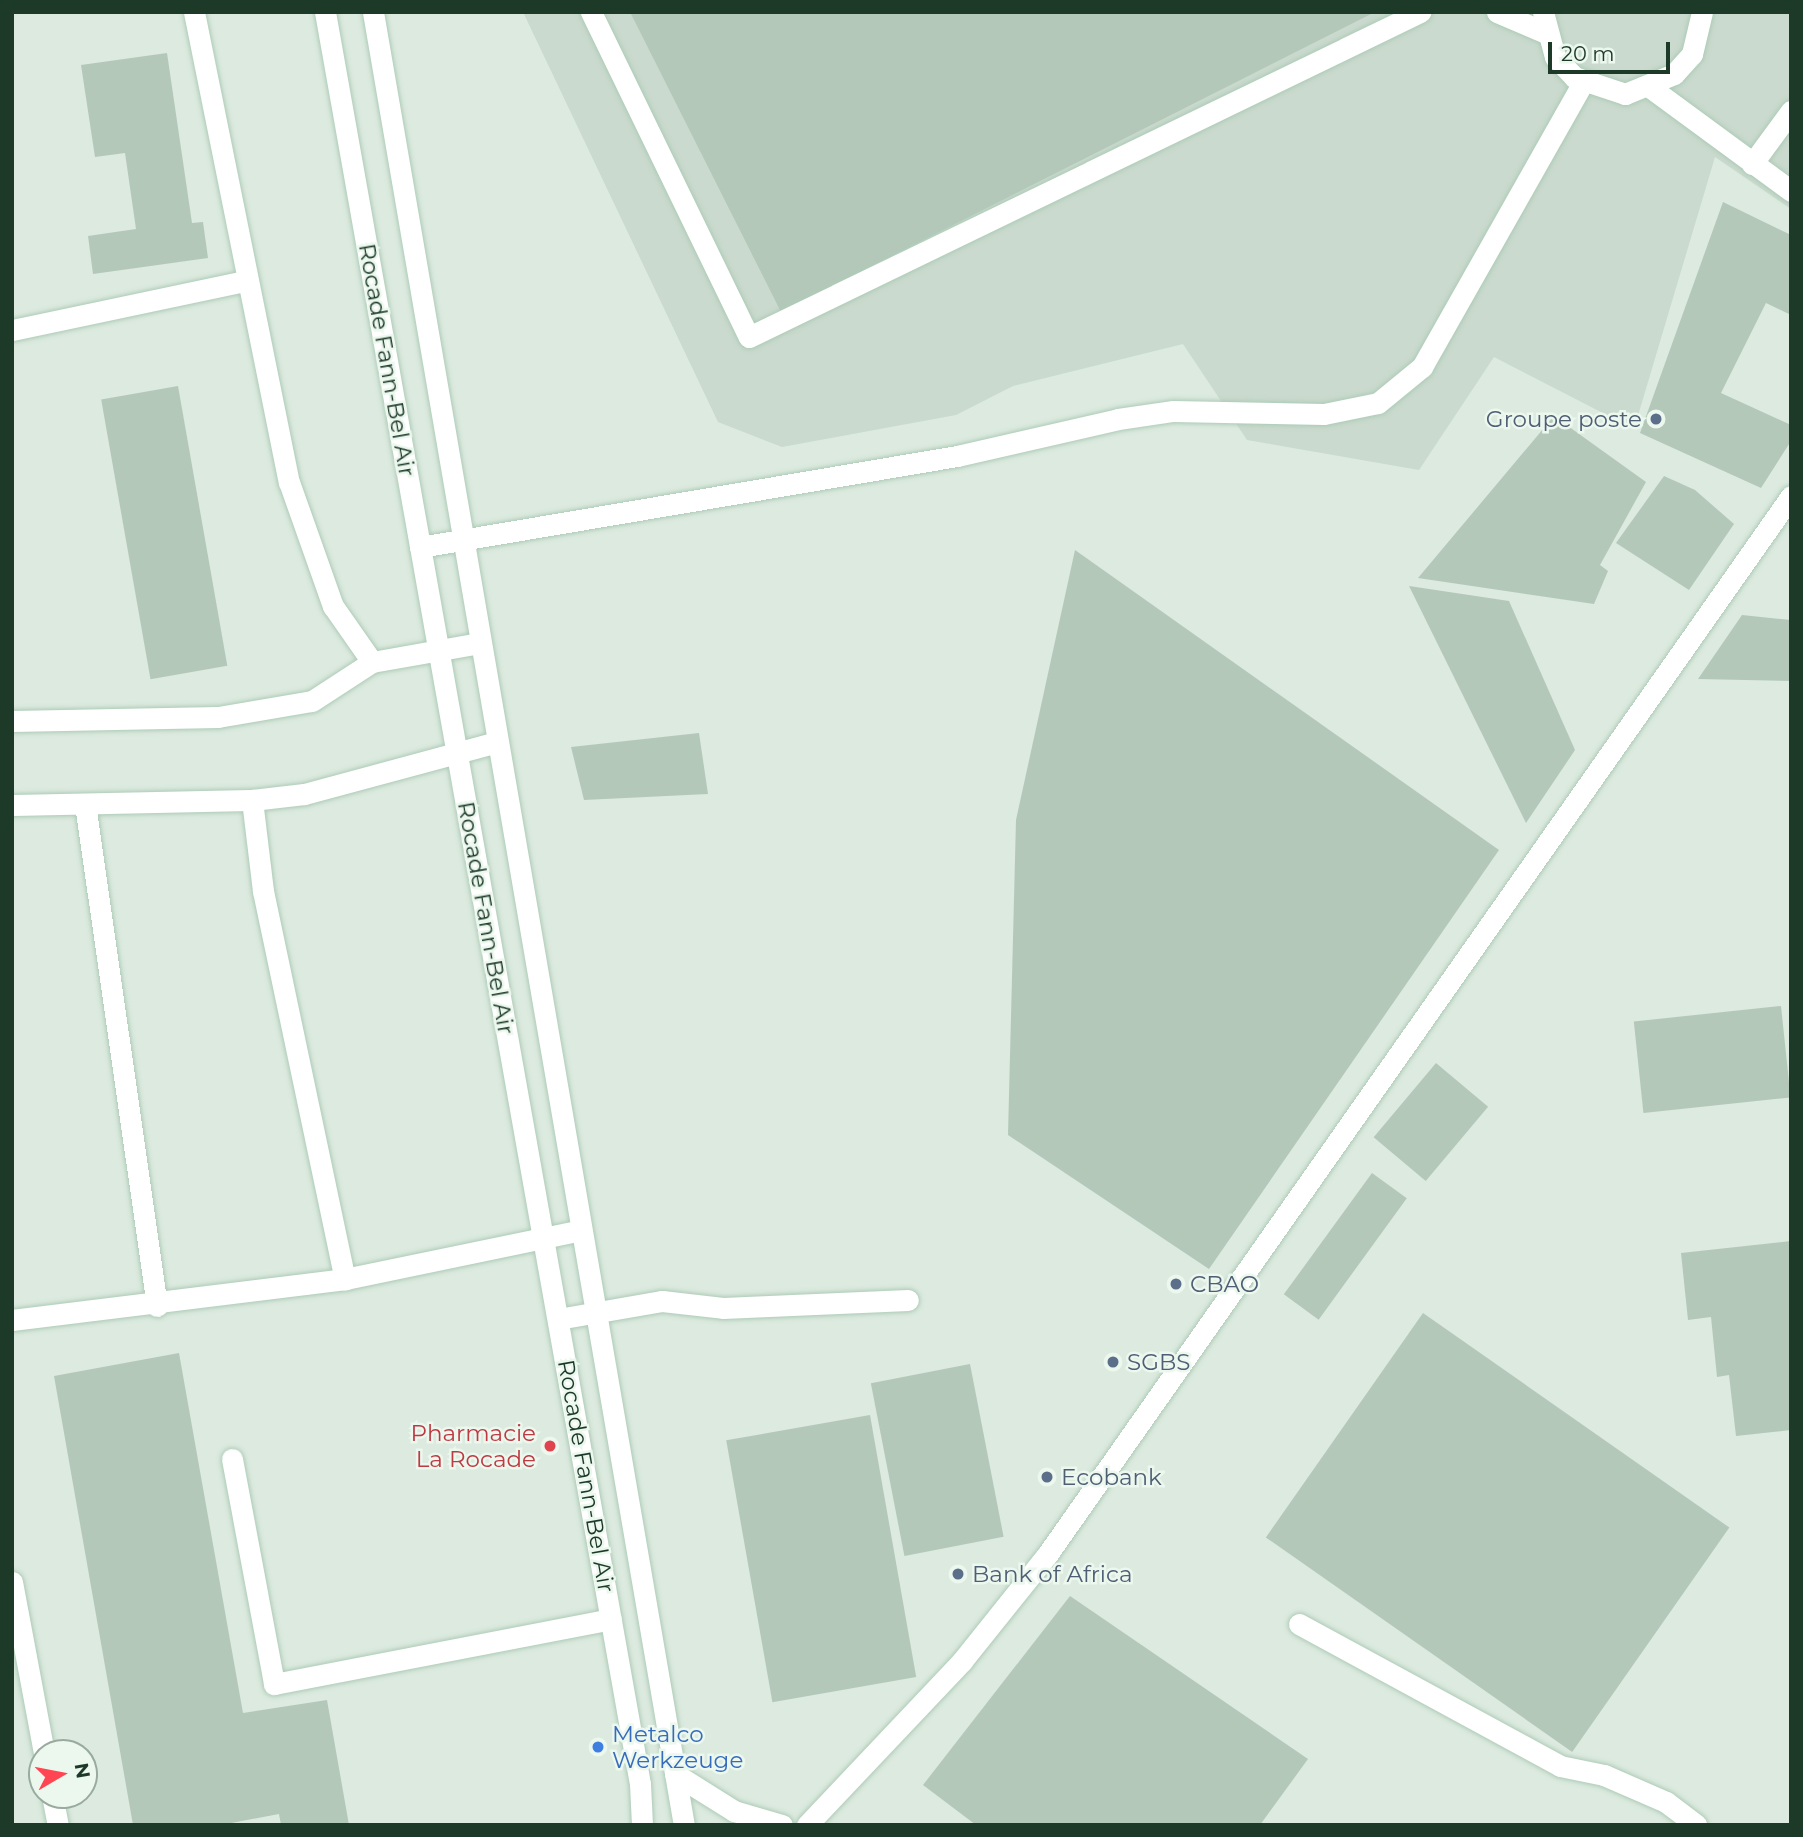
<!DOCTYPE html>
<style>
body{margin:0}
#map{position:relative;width:1803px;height:1837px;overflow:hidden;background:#dceadf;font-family:Montserrat,sans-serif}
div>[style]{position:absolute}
.built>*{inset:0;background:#cadace}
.building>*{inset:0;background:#b4c8ba;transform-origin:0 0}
.roads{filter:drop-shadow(0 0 2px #aecbb7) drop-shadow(0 0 2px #aecbb7)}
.lane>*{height:21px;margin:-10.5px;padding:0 10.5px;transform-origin:10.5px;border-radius:10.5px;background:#fff}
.street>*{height:21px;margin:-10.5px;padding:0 10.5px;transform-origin:10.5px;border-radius:10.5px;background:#fff}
.secondary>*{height:21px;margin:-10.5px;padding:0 10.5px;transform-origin:10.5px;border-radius:10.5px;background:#fff}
.dots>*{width:19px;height:19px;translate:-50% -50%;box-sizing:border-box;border:4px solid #ecf7ee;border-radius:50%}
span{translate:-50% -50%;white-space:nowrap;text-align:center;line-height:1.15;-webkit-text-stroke:5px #ecf7ee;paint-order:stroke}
.street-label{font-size:23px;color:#1d3a29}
.service-label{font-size:23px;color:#4e5e75}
.right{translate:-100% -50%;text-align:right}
.left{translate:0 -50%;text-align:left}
.health-label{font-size:23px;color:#be3a42}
.shop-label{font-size:23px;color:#366cbe}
.frame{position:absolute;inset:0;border:14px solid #1d3a29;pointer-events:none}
.north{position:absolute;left:28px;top:1739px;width:70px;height:70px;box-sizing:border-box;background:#ecf7ee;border:2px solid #99ab9f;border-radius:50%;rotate:80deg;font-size:19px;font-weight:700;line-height:28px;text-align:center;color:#1d3a29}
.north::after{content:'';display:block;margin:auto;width:24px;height:32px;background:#ff4551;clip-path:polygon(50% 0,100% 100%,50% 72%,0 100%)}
.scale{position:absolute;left:1548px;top:42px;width:122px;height:32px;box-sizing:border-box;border:4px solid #1d3a29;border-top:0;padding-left:9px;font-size:21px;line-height:24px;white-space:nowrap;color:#1d3a29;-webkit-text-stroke:5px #ecf7ee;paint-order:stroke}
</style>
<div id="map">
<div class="built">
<i style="clip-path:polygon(523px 12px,1791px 12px,1791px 209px,1715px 157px,1634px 429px,1494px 357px,1419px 470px,1247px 440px,1183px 344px,1013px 386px,956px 415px,782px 447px,718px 422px)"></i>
</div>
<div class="building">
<i style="clip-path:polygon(630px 12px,1375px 12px,781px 312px)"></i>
<i style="clip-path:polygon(167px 53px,192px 223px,203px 222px,208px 258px,93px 274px,88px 236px,136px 229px,125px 153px,95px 157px,81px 65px)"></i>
<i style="clip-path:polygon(1723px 202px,1791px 235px,1791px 315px,1766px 303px,1721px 393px,1791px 425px,1791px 441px,1761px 488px,1640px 433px)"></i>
<i style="left:178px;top:386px;width:284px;height:78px;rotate:80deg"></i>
<i style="clip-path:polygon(1554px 416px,1646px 482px,1600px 565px,1608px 571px,1594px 604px,1418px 578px)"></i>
<i style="clip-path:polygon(1664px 476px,1695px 490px,1734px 524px,1689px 590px,1616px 543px)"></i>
<i style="clip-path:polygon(1075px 550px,1499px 850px,1209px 1269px,1008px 1135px,1016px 820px)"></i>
<i style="clip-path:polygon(1409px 586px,1509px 601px,1575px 750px,1526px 823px)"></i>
<i style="clip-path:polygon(1742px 615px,1791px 620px,1791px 681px,1698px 679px)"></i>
<i style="clip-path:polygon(699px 733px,708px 794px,584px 800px,571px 747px)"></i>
<i style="left:1781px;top:1006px;width:92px;height:148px;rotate:84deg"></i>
<i style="left:1436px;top:1063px;width:68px;height:97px;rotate:40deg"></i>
<i style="left:1372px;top:1173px;width:43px;height:150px;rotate:36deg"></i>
<i style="clip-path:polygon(1791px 1241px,1791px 1430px,1736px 1436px,1729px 1375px,1717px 1377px,1711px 1317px,1688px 1320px,1681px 1253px)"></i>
<i style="left:1423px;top:1313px;width:374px;height:274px;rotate:35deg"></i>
<i style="clip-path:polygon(179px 1353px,243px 1713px,327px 1700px,349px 1825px,281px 1825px,279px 1814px,221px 1825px,133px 1825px,54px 1376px)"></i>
<i style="left:970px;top:1364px;width:176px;height:101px;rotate:79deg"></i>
<i style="left:870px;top:1415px;width:266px;height:146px;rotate:80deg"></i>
<i style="clip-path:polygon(1070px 1596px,1308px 1759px,1260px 1825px,976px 1825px,923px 1785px)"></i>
</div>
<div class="roads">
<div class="lane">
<i style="left:591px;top:12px;width:361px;rotate:64.1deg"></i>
<i style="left:749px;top:337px;width:746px;rotate:-25.84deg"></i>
<i style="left:1497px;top:12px;width:51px;rotate:23.1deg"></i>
<i style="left:1543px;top:12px;width:47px;rotate:75.1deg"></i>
<i style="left:1555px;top:57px;width:28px;rotate:46deg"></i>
<i style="left:1574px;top:77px;width:54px;rotate:18.4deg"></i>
<i style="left:1625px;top:94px;width:53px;rotate:-22.2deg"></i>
<i style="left:1674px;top:74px;width:27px;rotate:-48deg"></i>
<i style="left:1692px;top:54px;width:43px;rotate:-76.6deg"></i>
<i style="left:1651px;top:88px;width:174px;rotate:36.3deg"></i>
<i style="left:1752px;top:164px;width:66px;rotate:-53.7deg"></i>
<i style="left:12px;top:330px;width:237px;rotate:-11.9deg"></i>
<i style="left:420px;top:547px;width:545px;rotate:-9.62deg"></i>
<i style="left:957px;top:456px;width:165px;rotate:-12.9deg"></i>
<i style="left:1118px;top:419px;width:56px;rotate:-8.3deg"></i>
<i style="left:1173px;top:411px;width:151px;rotate:1.1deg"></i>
<i style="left:1324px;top:414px;width:55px;rotate:-11.5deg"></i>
<i style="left:1378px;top:403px;width:57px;rotate:-39.3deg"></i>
<i style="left:1422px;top:367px;width:327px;rotate:-60.5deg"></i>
<i style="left:12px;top:721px;width:206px;rotate:-1.1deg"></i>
<i style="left:218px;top:717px;width:95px;rotate:-9.7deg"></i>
<i style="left:312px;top:701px;width:72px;rotate:-33deg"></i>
<i style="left:497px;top:742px;width:200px;rotate:164.9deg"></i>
<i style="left:304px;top:794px;width:52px;rotate:173.4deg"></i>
<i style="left:252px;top:800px;width:92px;rotate:83.1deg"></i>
<i style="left:263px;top:891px;width:397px;rotate:78.1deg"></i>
<i style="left:345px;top:1279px;width:241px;rotate:-11.7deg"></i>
<i style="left:85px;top:804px;width:507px;rotate:81.84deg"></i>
<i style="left:12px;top:805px;width:240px;rotate:-1.2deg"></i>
<i style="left:558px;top:1319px;width:106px;rotate:-9.8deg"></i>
<i style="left:662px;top:1301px;width:61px;rotate:6.5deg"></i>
<i style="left:723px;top:1308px;width:185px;rotate:-2.5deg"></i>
<i style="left:12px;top:1320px;width:336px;rotate:-7deg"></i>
<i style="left:232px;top:1459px;width:229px;rotate:79.4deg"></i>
<i style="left:274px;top:1684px;width:343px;rotate:-10.9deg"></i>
<i style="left:12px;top:1582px;width:174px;rotate:79.4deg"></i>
<i style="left:1299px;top:1624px;width:297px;rotate:28.5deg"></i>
<i style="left:1560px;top:1766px;width:45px;rotate:11.6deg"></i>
<i style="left:1604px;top:1775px;width:68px;rotate:23.5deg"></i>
<i style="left:1666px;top:1802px;width:38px;rotate:37deg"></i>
<i style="left:52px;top:1795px;width:31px;rotate:79deg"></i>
</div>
<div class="street">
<i style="left:194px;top:12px;width:480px;rotate:78.6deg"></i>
<i style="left:289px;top:482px;width:132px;rotate:70.5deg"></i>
<i style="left:333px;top:606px;width:68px;rotate:55.1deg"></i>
<i style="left:372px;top:662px;width:110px;rotate:-10deg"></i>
<i style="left:807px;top:1825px;width:226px;rotate:-46.6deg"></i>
<i style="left:962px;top:1661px;width:136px;rotate:-51.3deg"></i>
<i style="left:1047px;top:1555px;width:1294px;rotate:-54.91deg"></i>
</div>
<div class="secondary">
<i style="left:325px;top:12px;width:1800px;rotate:79.92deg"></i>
<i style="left:640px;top:1784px;width:41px;rotate:87.2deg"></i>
<i style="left:373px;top:12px;width:1839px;rotate:80.27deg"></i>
<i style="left:675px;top:1774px;width:70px;rotate:32.1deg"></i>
<i style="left:734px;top:1811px;width:50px;rotate:16.3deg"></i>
</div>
</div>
<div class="dots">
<i style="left:1656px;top:419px;background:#5c6f8a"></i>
<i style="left:1176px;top:1284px;background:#5c6f8a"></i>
<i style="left:1113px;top:1362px;background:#5c6f8a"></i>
<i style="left:550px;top:1446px;background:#e0444e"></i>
<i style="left:1047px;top:1477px;background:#5c6f8a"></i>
<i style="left:958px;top:1574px;background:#5c6f8a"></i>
<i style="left:598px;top:1747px;background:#3f7fe0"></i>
</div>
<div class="street-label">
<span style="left:387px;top:360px;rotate:80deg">Rocade Fann-Bel Air</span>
<span style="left:486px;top:918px;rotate:80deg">Rocade Fann-Bel Air</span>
<span style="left:586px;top:1476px;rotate:80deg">Rocade Fann-Bel Air</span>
</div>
<div class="service-label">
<span class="right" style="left:1642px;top:419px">Groupe poste</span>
<span class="left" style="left:1190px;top:1284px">CBAO</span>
<span class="left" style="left:1127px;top:1362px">SGBS</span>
<span class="left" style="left:1061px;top:1477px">Ecobank</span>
<span class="left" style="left:972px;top:1574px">Bank of Africa</span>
</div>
<div class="health-label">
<span class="right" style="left:536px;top:1446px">Pharmacie<br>La Rocade</span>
</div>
<div class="shop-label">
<span class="left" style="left:612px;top:1747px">Metalco<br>Werkzeuge</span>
</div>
<div class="frame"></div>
<div class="north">N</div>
<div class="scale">20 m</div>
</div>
